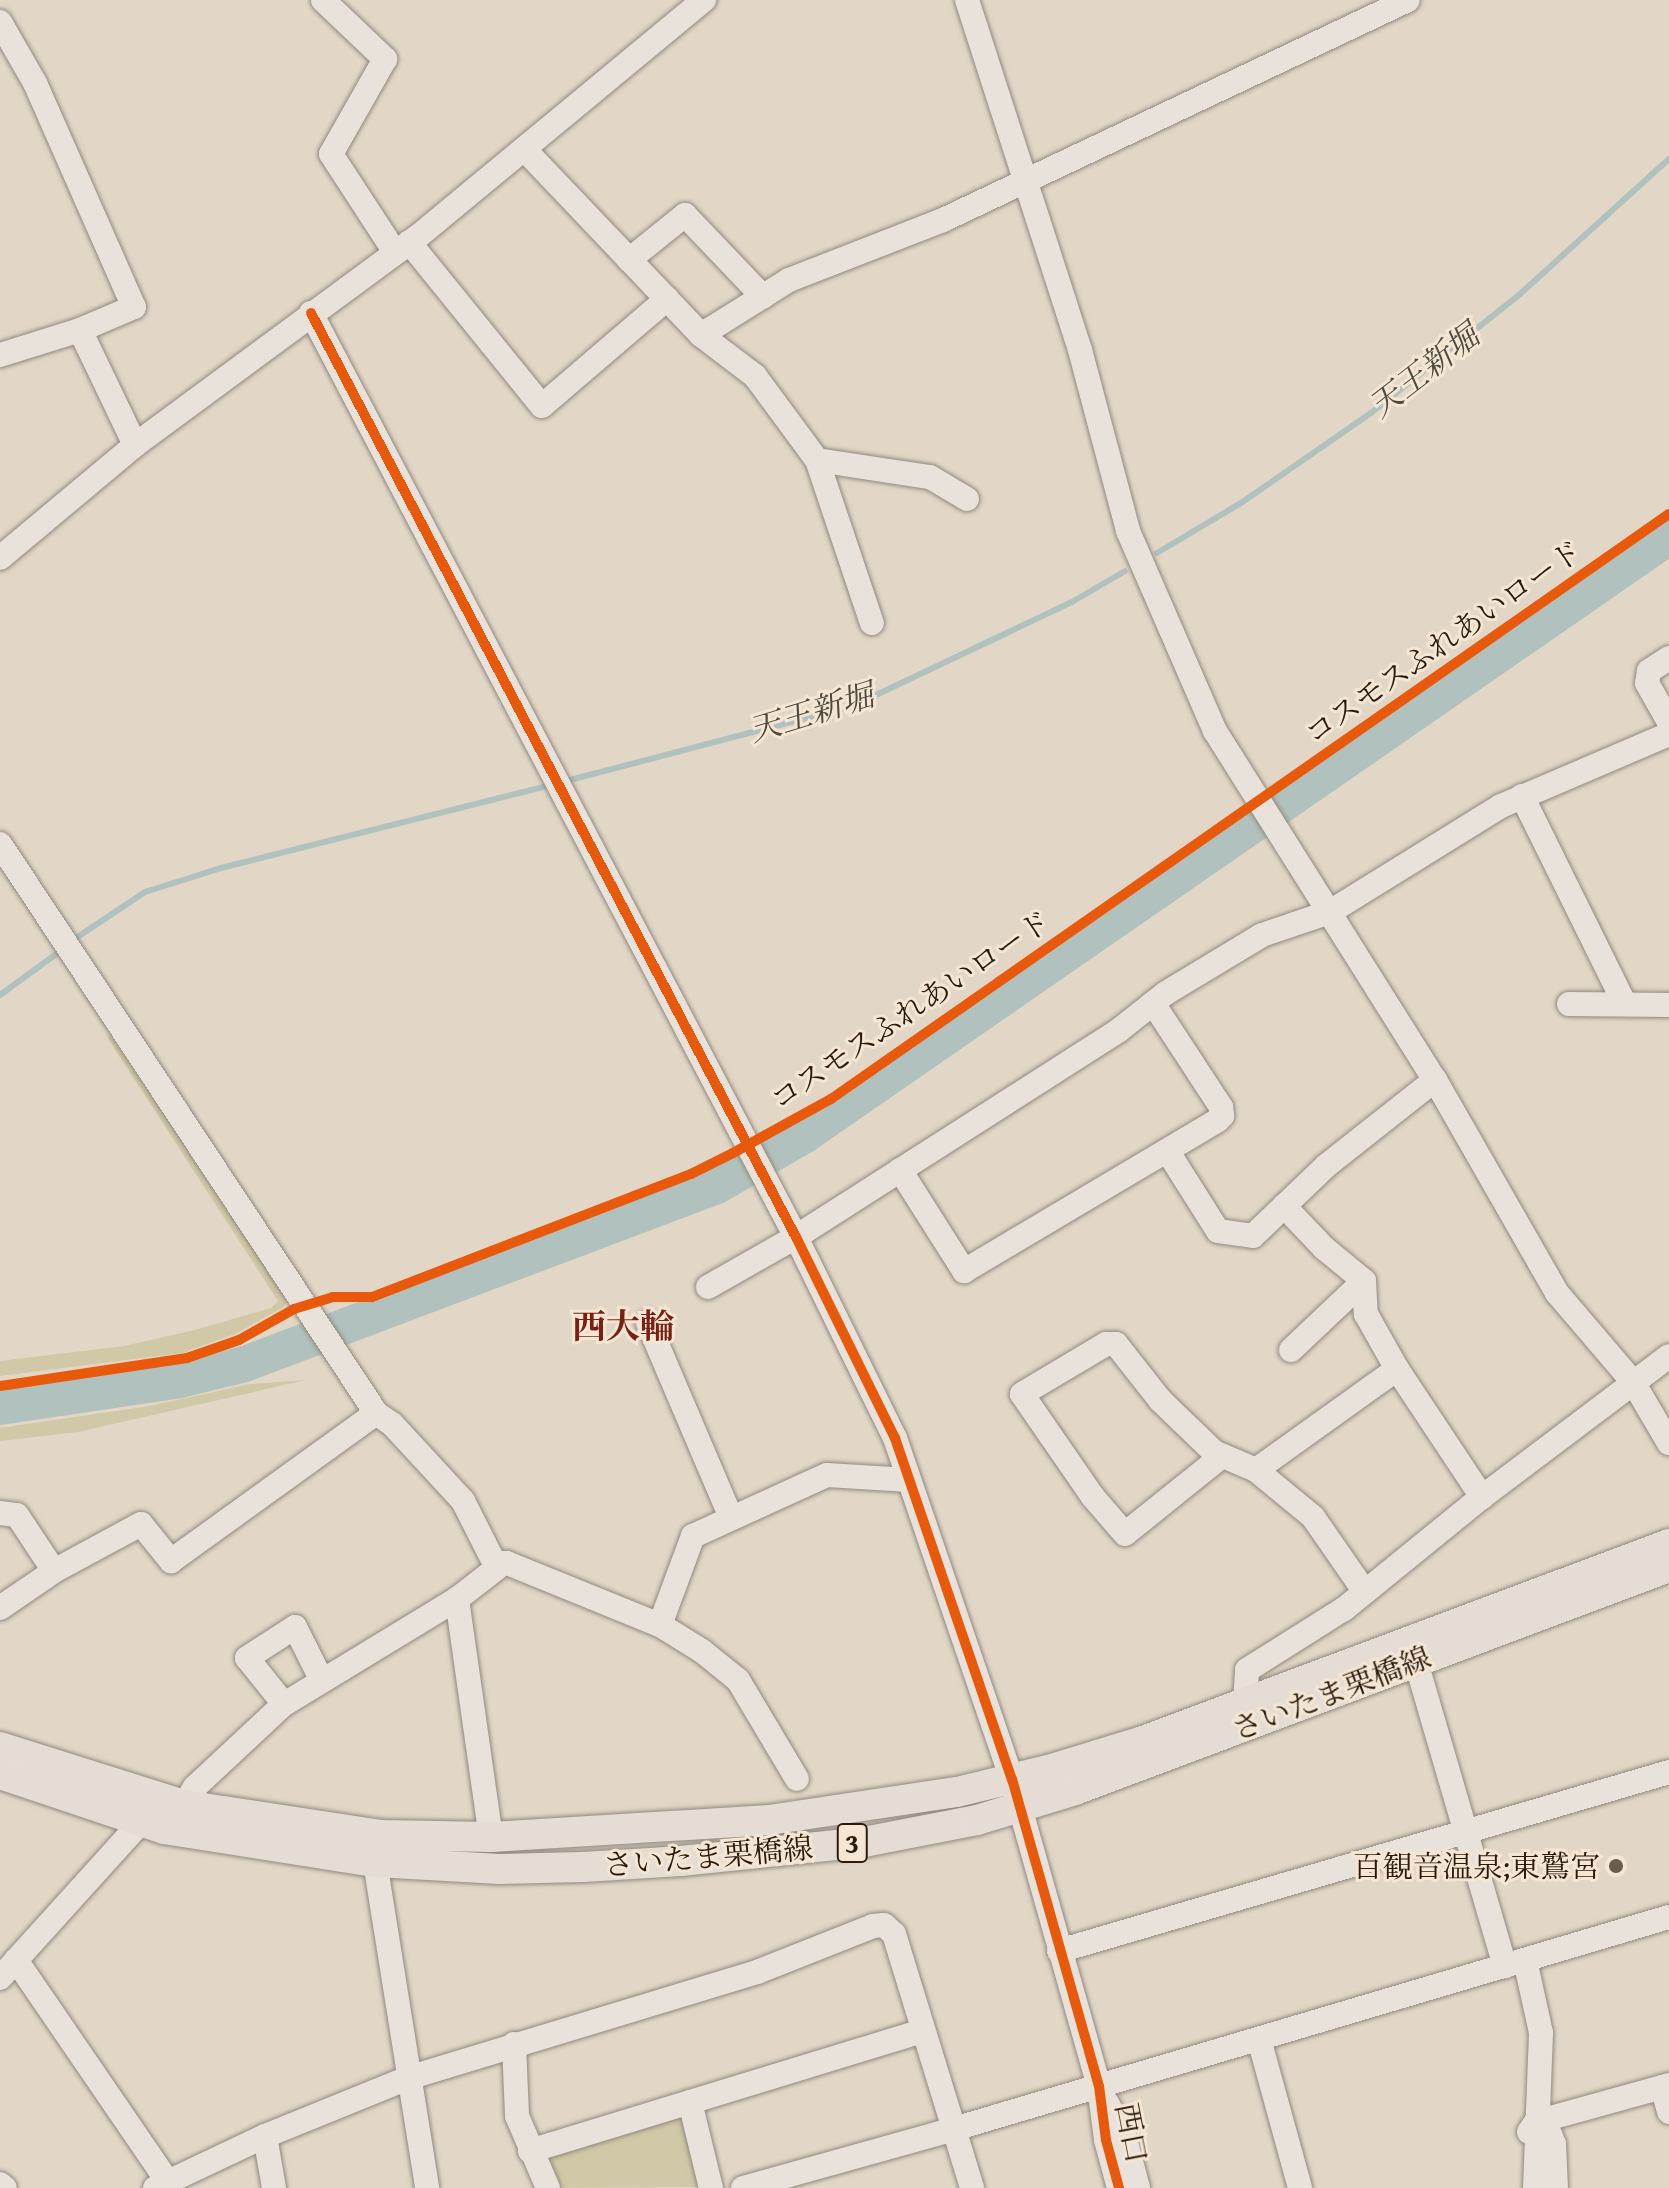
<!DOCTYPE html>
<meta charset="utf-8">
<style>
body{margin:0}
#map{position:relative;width:1669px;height:2188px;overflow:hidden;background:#e2d7c7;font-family:"Gentium Book Plus","Noto Serif JP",serif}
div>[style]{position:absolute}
.green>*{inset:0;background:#d0c8a6}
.stream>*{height:6px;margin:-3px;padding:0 3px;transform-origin:3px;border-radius:3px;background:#b1c1bd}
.river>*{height:36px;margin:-18px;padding:0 18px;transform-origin:18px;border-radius:18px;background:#b1c1bd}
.roads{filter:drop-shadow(0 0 2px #91897f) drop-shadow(0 0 2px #91897f)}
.minor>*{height:24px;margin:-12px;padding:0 12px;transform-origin:12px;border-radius:12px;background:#e8e2db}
.major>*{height:30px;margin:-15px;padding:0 15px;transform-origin:15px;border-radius:15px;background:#e5ddd4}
.cycleway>*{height:10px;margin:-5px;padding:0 5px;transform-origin:5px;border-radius:5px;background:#e8590c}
.dots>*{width:22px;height:22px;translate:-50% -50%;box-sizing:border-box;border:4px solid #f4e6d3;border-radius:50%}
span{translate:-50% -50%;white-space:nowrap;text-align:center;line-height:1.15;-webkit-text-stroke:6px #f4e6d3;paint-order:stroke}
.shield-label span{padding:2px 6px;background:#f4e6d3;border:2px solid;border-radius:6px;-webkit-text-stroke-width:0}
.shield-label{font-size:28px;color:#291b0e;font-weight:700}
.street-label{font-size:30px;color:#291b0e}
.poi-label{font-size:30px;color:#291b0e}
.right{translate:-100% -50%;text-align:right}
.water-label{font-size:32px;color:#4c4a41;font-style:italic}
.quarter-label{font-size:34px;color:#7a1f14;font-weight:700}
</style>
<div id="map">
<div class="green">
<i style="clip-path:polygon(115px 1033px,290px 1300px,282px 1308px,235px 1334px,182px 1353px,0 1376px,0 1361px,124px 1346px,195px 1330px,271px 1308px,278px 1301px,107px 1037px)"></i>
<i style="clip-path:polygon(306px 1380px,78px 1432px,0 1441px,0 1428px,150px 1406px,250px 1384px)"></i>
<i style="clip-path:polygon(675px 2116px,687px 2121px,701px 2179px,695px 2187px,562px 2188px,547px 2156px)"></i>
</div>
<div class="stream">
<i style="left:1157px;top:553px;width:98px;rotate:-30.8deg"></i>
<i style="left:1241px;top:503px;width:158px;rotate:-34.7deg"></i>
<i style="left:1371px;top:413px;width:191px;rotate:-38.6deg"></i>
<i style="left:1520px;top:294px;width:201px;rotate:-42.2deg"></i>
<i style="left:570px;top:780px;width:295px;rotate:-14.7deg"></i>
<i style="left:855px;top:705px;width:240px;rotate:-25.4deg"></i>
<i style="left:1072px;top:602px;width:61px;rotate:-30.3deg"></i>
<i style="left:76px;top:938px;width:83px;rotate:-33.7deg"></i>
<i style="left:145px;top:892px;width:80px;rotate:-17.5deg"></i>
<i style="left:221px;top:868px;width:336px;rotate:-14.1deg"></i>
<i style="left:0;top:995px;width:73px;rotate:-36.1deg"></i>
</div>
<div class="river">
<i style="left:0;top:1407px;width:182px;rotate:-8.5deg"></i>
<i style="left:180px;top:1380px;width:67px;rotate:-13.8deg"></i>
<i style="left:245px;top:1364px;width:504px;rotate:-20.66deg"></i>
<i style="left:717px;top:1186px;width:102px;rotate:-30.1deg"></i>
<i style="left:805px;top:1135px;width:1051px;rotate:-34.69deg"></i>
</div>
<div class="roads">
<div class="minor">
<i style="left:323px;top:0;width:86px;rotate:43.6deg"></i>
<i style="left:385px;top:59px;width:109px;rotate:119.6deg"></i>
<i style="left:331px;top:154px;width:117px;rotate:56.9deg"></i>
<i style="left:967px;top:0;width:368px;rotate:72.1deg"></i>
<i style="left:1080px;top:350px;width:187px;rotate:75.1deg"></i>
<i style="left:1128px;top:531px;width:218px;rotate:66.5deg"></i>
<i style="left:1215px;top:731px;width:413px;rotate:57.8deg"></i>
<i style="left:1435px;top:1080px;width:245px;rotate:60.2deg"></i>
<i style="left:1557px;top:1293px;width:117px;rotate:49.5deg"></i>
<i style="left:1633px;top:1382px;width:71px;rotate:59.5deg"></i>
<i style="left:0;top:22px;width:70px;rotate:60.2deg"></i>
<i style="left:35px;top:83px;width:245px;rotate:66.2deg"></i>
<i style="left:134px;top:307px;width:59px;rotate:156.9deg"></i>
<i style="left:80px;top:330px;width:84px;rotate:162.6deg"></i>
<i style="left:524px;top:149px;width:257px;rotate:46.4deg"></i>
<i style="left:701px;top:335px;width:104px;rotate:-32deg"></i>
<i style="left:789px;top:280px;width:165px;rotate:-21.3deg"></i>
<i style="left:943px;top:220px;width:514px;rotate:-25.32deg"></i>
<i style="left:409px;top:242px;width:211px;rotate:51deg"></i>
<i style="left:542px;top:406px;width:165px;rotate:-40.6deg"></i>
<i style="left:629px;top:260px;width:72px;rotate:-38.8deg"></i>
<i style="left:685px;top:215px;width:113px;rotate:46.4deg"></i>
<i style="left:311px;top:313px;width:1044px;rotate:62.31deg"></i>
<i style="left:796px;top:1237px;width:224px;rotate:63.8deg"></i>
<i style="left:895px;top:1438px;width:361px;rotate:71.1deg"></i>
<i style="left:1012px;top:1779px;width:319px;rotate:74.2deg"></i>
<i style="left:1099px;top:2086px;width:54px;rotate:82.6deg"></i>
<i style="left:1106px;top:2140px;width:50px;rotate:74.8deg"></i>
<i style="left:80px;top:330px;width:127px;rotate:64.4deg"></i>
<i style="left:701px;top:335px;width:68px;rotate:37.2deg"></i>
<i style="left:755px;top:376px;width:104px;rotate:53.6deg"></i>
<i style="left:817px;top:460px;width:172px;rotate:71.4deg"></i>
<i style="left:817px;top:460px;width:114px;rotate:8.6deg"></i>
<i style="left:930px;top:477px;width:43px;rotate:30.7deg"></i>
<i style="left:0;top:558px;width:176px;rotate:-39.9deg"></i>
<i style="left:135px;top:445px;width:349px;rotate:-36.4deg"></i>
<i style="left:416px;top:238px;width:374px;rotate:-39.6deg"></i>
<i style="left:1669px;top:658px;width:24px;rotate:147deg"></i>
<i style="left:1649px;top:671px;width:12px;rotate:99deg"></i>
<i style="left:1647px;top:683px;width:45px;rotate:60.6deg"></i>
<i style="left:1522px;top:796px;width:230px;rotate:63.7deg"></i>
<i style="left:0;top:844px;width:682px;rotate:56.54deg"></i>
<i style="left:376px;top:1413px;width:19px;rotate:35deg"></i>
<i style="left:392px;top:1424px;width:105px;rotate:47.3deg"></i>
<i style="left:463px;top:1501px;width:75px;rotate:63.1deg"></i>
<i style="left:497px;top:1568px;width:51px;rotate:142.2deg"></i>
<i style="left:457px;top:1599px;width:202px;rotate:148.7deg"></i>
<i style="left:284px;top:1704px;width:122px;rotate:137deg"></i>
<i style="left:195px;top:1787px;width:21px;rotate:121deg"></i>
<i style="left:1569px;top:1004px;width:100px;rotate:0.6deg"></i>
<i style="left:1168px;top:1152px;width:93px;rotate:57.7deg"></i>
<i style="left:1218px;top:1231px;width:35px;rotate:8deg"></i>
<i style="left:1253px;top:1236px;width:101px;rotate:-43.8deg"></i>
<i style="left:1326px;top:1166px;width:139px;rotate:-38.3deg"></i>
<i style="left:900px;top:1170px;width:120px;rotate:57.6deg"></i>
<i style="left:964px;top:1271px;width:295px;rotate:-30.7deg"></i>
<i style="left:1218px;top:1120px;width:6px;rotate:-45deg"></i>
<i style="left:1222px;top:1116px;width:9px;rotate:-96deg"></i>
<i style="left:1221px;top:1107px;width:124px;rotate:-123.2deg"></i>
<i style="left:1284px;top:1206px;width:58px;rotate:46.4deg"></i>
<i style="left:1324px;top:1248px;width:52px;rotate:39.5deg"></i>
<i style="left:1364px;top:1281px;width:33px;rotate:87deg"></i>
<i style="left:1366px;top:1314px;width:63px;rotate:60.6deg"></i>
<i style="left:1397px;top:1369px;width:154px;rotate:56.4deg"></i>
<i style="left:708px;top:1287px;width:101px;rotate:-29.6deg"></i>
<i style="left:796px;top:1237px;width:382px;rotate:-32.6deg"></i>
<i style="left:1118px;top:1031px;width:61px;rotate:-38.4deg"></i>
<i style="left:1166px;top:993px;width:112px;rotate:-31.1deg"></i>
<i style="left:1262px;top:935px;width:72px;rotate:-18.7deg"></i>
<i style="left:1330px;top:912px;width:201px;rotate:-31.8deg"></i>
<i style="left:1501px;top:806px;width:183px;rotate:-23.2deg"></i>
<i style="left:648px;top:1323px;width:212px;rotate:66.9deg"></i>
<i style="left:1291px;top:1350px;width:100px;rotate:-43.4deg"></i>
<i style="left:1222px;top:1456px;width:124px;rotate:141.2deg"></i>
<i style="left:1125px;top:1534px;width:49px;rotate:-130.9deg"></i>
<i style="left:1093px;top:1497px;width:125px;rotate:-124.6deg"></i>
<i style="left:1022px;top:1394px;width:98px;rotate:-30.8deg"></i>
<i style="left:1106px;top:1344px;width:10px"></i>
<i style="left:1116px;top:1344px;width:71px;rotate:51.8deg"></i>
<i style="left:1160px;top:1400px;width:75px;rotate:43.9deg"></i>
<i style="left:1214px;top:1452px;width:46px;rotate:23.2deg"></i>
<i style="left:1256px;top:1470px;width:74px;rotate:39.5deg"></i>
<i style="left:1313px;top:1517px;width:91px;rotate:55.3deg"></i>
<i style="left:1256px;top:1470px;width:173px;rotate:-35.6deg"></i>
<i style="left:0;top:1513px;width:17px;rotate:7deg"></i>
<i style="left:17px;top:1515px;width:67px;rotate:56.5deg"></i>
<i style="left:495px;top:1563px;width:12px"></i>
<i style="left:507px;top:1563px;width:165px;rotate:22.1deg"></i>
<i style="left:660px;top:1625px;width:49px;rotate:31.8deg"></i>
<i style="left:702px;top:1651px;width:46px;rotate:38.9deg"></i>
<i style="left:738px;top:1680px;width:115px;rotate:59.2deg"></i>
<i style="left:457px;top:1599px;width:240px;rotate:81.9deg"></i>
<i style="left:0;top:1608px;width:65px;rotate:-34.4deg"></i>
<i style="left:54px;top:1571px;width:99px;rotate:-28.4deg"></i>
<i style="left:141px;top:1524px;width:48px;rotate:51deg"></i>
<i style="left:171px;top:1561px;width:253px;rotate:-35.8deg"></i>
<i style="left:660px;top:1625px;width:95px;rotate:-69.7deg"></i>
<i style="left:693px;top:1536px;width:147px;rotate:-24.5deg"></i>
<i style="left:827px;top:1475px;width:82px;rotate:3.5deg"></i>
<i style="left:1416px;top:1662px;width:317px;rotate:73.7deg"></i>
<i style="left:1245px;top:1701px;width:31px;rotate:-86deg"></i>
<i style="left:1247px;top:1670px;width:115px;rotate:-32.2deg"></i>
<i style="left:1344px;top:1609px;width:178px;rotate:-39.1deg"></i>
<i style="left:1482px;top:1497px;width:234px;rotate:-37deg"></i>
<i style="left:284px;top:1704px;width:59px;rotate:-128.8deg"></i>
<i style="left:247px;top:1658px;width:57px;rotate:-32.9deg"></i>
<i style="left:295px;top:1627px;width:58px;rotate:63.4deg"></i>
<i style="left:378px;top:1845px;width:17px;rotate:100deg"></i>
<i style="left:375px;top:1862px;width:330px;rotate:80.9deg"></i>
<i style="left:1059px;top:1951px;width:636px;rotate:-16.35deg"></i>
<i style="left:16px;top:1960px;width:269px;rotate:55.6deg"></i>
<i style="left:1525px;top:1960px;width:75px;rotate:77.6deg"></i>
<i style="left:1541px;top:2033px;width:155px;rotate:92.2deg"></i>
<i style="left:0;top:1978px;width:210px;rotate:-47.9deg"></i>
<i style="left:1259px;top:2039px;width:155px;rotate:74.6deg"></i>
<i style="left:514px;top:2044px;width:72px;rotate:87.6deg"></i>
<i style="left:517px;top:2116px;width:78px;rotate:66.7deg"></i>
<i style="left:1662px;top:2087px;width:26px;rotate:74deg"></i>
<i style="left:690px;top:2102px;width:89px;rotate:76.3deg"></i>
<i style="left:1107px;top:2103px;width:36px;rotate:62deg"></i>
<i style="left:1124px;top:2135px;width:55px;rotate:75.2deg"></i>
<i style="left:1536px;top:2122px;width:18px;rotate:41deg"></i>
<i style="left:1550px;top:2134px;width:11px;rotate:68deg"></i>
<i style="left:1554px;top:2144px;width:44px;rotate:87.4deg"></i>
<i style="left:1529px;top:2132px;width:12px;rotate:-55deg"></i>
<i style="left:1536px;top:2122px;width:138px;rotate:-15.5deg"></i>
<i style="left:265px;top:2136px;width:53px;rotate:80.2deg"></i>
<i style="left:530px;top:2151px;width:411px;rotate:-17deg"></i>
<i style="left:0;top:2184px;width:6px;rotate:39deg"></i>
<i style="left:155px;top:2188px;width:122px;rotate:-25.3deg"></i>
<i style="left:265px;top:2136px;width:154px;rotate:-22.1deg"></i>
<i style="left:408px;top:2078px;width:365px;rotate:-16.9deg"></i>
<i style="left:757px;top:1972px;width:125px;rotate:-21.6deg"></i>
<i style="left:873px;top:1926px;width:11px;rotate:-5deg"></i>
<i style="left:884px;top:1925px;width:13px;rotate:42deg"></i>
<i style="left:894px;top:1934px;width:266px;rotate:72.9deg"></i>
<i style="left:743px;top:2188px;width:219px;rotate:-15.6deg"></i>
<i style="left:954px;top:2129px;width:746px;rotate:-16.52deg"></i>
</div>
<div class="major">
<i style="left:0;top:1747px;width:193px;rotate:17.5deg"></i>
<i style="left:184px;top:1805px;width:198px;rotate:8.7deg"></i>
<i style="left:380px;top:1835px;width:111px;rotate:1deg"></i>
<i style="left:491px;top:1837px;width:279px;rotate:-3.5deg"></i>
<i style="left:769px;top:1820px;width:190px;rotate:-8.5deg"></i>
<i style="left:957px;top:1792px;width:94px;rotate:-13.6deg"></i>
<i style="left:1048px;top:1770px;width:99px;rotate:-17deg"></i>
<i style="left:1143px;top:1741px;width:562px;rotate:-20.53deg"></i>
<i style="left:0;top:1774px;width:173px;rotate:18.5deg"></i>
<i style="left:164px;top:1829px;width:214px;rotate:8.9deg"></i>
<i style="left:375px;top:1862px;width:125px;rotate:3.2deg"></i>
<i style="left:500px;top:1869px;width:83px;rotate:-1.4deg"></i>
<i style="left:583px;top:1867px;width:98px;rotate:-3.5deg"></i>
<i style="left:681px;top:1861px;width:184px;rotate:-5.9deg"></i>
<i style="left:864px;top:1842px;width:115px;rotate:-11deg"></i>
<i style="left:977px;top:1820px;width:102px;rotate:-17deg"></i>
<i style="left:1075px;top:1790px;width:634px;rotate:-20.58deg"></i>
</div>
</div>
<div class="cycleway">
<i style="left:311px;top:313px;width:1044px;rotate:62.31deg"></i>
<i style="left:796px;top:1237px;width:224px;rotate:63.8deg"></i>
<i style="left:895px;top:1438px;width:361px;rotate:71.1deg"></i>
<i style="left:1012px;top:1779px;width:319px;rotate:74.2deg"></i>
<i style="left:1099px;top:2086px;width:54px;rotate:82.6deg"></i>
<i style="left:1106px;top:2140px;width:50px;rotate:74.8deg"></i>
<i style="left:0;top:1386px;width:189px;rotate:-8.5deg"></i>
<i style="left:187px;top:1358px;width:55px;rotate:-19.1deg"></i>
<i style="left:239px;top:1340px;width:63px;rotate:-29.4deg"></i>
<i style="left:294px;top:1309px;width:41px;rotate:-17.1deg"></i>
<i style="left:333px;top:1297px;width:39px"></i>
<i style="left:372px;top:1297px;width:342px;rotate:-21.1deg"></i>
<i style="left:691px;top:1174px;width:47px;rotate:-26.6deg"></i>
<i style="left:733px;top:1153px;width:112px;rotate:-28.9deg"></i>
<i style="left:831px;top:1099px;width:1022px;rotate:-34.92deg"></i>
</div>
<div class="dots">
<i style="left:1616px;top:1866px;background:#6a5d4f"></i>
</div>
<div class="shield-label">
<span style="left:852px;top:1843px">3</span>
</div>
<div class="street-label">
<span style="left:1443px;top:642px;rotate:-35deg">コスモスふれあいロード</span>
<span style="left:910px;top:1010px;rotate:-34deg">コスモスふれあいロード</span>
<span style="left:1331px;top:1693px;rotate:-21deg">さいたま栗橋線</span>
<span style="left:708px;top:1856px;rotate:-5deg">さいたま栗橋線</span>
<span style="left:1132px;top:2133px;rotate:79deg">西口</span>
</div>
<div class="poi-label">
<span class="right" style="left:1600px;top:1866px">百観音温泉;東鷲宮</span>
</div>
<div class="water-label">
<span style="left:1424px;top:371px;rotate:-38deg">天王新堀</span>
<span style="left:811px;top:713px;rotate:-17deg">天王新堀</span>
</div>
<div class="quarter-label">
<span style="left:623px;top:1326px">西大輪</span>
</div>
</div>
